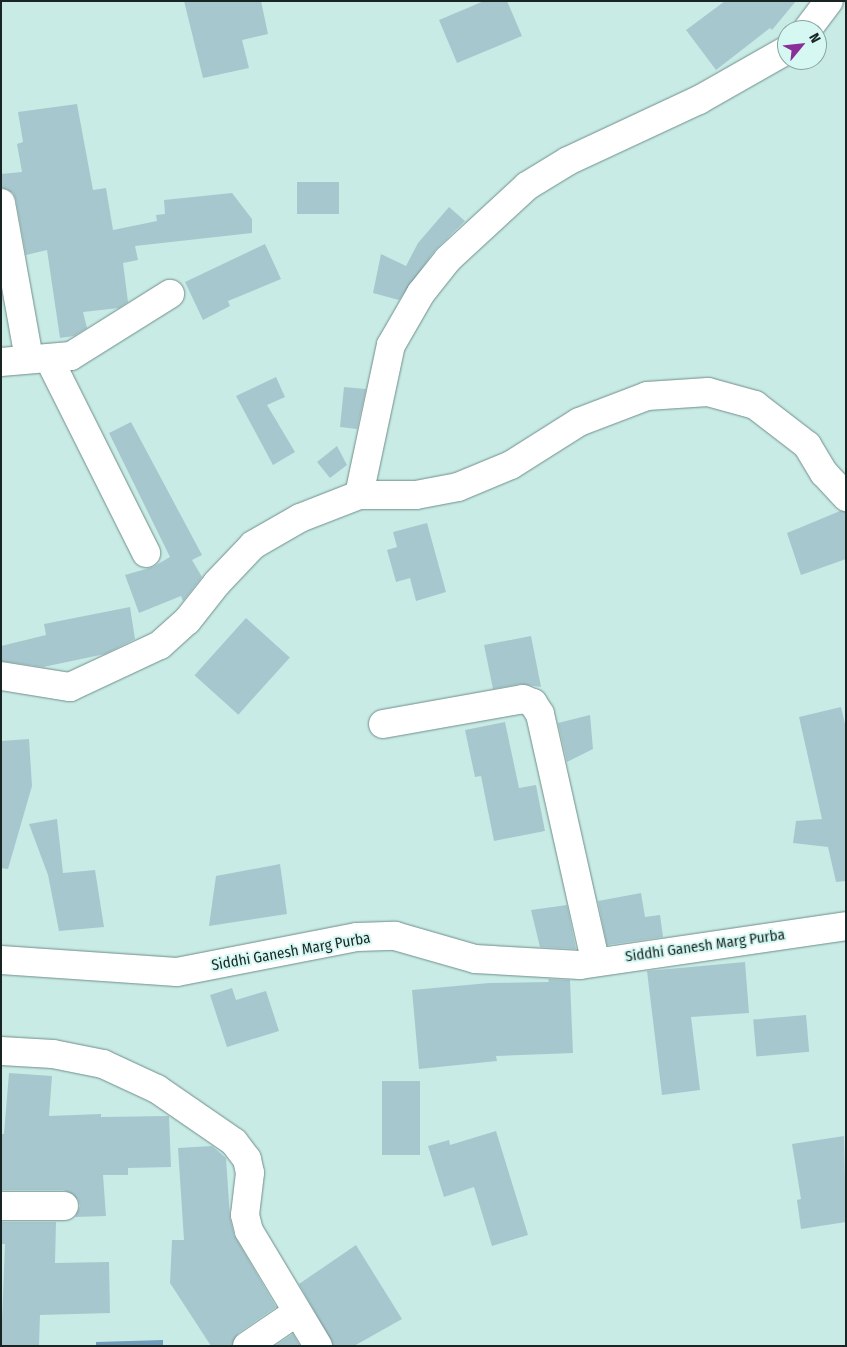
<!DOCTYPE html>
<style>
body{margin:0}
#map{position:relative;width:847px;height:1347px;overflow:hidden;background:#c9ebe6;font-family:"Fira Sans Condensed",sans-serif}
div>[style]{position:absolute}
.water>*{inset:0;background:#729ebe}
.building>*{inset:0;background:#a7c7ce;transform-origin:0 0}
.roads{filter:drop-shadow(0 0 1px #6f8e8a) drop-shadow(0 0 1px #6f8e8a)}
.minor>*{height:28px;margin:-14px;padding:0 14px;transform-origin:14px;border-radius:14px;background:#fff}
span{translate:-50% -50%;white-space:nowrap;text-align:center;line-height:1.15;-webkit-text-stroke:4px #d6f8f3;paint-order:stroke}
.street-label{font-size:15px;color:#182524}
.frame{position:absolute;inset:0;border:2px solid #182524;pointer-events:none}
.north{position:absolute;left:777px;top:20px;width:50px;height:50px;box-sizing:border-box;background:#d6f8f3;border:1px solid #8aa4a0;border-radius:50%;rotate:62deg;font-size:14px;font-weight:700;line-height:20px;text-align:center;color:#182524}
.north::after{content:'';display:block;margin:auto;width:18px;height:22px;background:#8a2f9a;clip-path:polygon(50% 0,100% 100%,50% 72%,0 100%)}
</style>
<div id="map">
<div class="water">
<i style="clip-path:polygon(163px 1340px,163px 1346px,96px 1346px,96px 1342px)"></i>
</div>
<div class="building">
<i style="clip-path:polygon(184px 1px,261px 1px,268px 34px,242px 40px,249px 68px,203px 78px)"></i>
<i style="clip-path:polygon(484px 1px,507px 1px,522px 36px,457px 63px,439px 20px)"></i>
<i style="clip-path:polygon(725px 1px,796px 1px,772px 30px,770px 28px,716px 70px,686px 30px)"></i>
<i style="clip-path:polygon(77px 104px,93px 190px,106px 188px,113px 230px,157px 221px,156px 215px,165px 214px,164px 200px,232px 193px,252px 219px,252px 233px,135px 246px,138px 260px,123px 263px,128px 302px,119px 308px,83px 312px,87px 328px,74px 336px,60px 338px,47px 250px,26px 255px,16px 200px,13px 193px,1px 188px,1px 174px,22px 172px,17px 144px,23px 142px,18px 112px)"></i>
<i style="left:297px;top:182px;width:42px;height:32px"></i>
<i style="clip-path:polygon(449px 207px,465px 221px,436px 249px,399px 300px,373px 293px,381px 254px,406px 266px,418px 243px)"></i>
<i style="clip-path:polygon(265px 244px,281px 279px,228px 301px,230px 306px,203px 320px,185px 282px)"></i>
<i style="clip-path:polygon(276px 377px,285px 397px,267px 405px,295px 452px,273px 465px,236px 396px)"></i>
<i style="clip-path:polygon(344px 387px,366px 389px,357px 429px,340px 427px)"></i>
<i style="clip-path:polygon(131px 422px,202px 555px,192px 560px,202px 577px,183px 601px,181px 596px,139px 613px,125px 575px,153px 567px,170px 557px,109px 433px)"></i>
<i style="clip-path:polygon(337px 446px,347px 465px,330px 478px,317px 462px)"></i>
<i style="clip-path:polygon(840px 511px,846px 512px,846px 559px,801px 575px,787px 533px)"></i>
<i style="clip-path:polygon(427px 523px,446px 592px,416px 601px,410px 578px,396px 582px,387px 550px,397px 547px,393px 532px)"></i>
<i style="clip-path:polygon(130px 607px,135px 639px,105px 654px,43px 667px,1px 661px,1px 646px,46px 635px,44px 624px)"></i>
<i style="left:246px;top:618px;width:59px;height:77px;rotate:42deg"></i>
<i style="clip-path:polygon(531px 636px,541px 687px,520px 684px,493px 689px,484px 645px)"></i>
<i style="clip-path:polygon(841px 707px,846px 728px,846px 881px,836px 882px,828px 847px,793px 843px,796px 821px,822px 819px,799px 717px)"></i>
<i style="clip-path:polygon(590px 715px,593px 749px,567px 762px,558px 723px)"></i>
<i style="clip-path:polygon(505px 722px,519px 788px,536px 785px,545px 831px,494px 841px,481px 776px,475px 777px,465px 730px)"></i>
<i style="clip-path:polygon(29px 739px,32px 786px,8px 869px,1px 868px,1px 741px)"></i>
<i style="clip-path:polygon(57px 819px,63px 873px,95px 870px,104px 927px,59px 931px,48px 875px,29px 824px)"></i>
<i style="clip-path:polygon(280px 864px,287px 914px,209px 926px,216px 876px)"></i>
<i style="clip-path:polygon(641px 893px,645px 917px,660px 915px,663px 937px,607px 945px,598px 901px)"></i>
<i style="clip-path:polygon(567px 905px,576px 949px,540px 947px,531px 910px)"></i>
<i style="clip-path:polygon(745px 962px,749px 1013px,691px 1017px,700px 1090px,662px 1095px,647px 971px)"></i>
<i style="clip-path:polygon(548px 979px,570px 980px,573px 1053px,496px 1056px,497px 1061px,419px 1069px,412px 990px,489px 983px,549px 982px)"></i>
<i style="clip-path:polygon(232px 988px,236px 1000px,266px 991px,279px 1031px,227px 1047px,210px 995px)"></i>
<i style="left:806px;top:1015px;width:37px;height:53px;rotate:85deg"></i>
<i style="clip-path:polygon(9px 1073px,52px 1076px,49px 1116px,101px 1114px,101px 1117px,169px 1116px,171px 1167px,128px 1168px,128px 1175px,103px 1175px,106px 1216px,75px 1217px,80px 1206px,78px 1199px,64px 1190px,1px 1190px,1px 1134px,4px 1134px)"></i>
<i style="left:382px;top:1081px;width:38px;height:74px"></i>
<i style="clip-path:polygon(496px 1131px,528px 1235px,492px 1246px,474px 1187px,444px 1197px,428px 1146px,449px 1140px,450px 1145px)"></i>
<i style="clip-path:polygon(844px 1136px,846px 1222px,801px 1229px,797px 1200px,801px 1199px,792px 1144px)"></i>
<i style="clip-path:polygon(212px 1146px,226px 1158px,230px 1218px,234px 1235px,276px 1307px,238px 1333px,232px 1346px,211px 1346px,170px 1283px,172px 1240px,184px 1240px,178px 1148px)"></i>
<i style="clip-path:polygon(1px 1222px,56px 1222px,55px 1263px,109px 1262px,110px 1313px,40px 1315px,39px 1346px,1px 1346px,5px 1244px,1px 1244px)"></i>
<i style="clip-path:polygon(356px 1245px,402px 1319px,354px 1346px,334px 1346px,299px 1284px)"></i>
<i style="clip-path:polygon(293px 1334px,300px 1346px,275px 1346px)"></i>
</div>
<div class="roads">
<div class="minor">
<i style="left:807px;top:30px;width:36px;rotate:-53deg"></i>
<i style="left:1px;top:203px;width:158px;rotate:79.8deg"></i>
<i style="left:49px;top:359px;width:217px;rotate:63.4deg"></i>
<i style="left:1px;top:362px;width:70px;rotate:-4.9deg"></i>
<i style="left:71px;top:356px;width:117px;rotate:-32.1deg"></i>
<i style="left:359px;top:495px;width:153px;rotate:-78deg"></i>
<i style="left:391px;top:345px;width:60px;rotate:-60deg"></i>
<i style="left:421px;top:293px;width:43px;rotate:-51.5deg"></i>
<i style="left:448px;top:259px;width:108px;rotate:-42.7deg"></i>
<i style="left:527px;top:186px;width:48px;rotate:-31.4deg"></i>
<i style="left:568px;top:161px;width:145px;rotate:-25deg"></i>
<i style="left:699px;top:100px;width:101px;rotate:-29.6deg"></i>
<i style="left:1px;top:676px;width:70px;rotate:9.1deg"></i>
<i style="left:70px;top:687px;width:99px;rotate:-25deg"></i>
<i style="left:160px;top:645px;width:36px;rotate:-42deg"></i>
<i style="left:187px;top:621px;width:48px;rotate:-51.7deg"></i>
<i style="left:217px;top:583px;width:52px;rotate:-46.5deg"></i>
<i style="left:253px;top:545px;width:54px;rotate:-29.9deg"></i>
<i style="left:300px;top:518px;width:63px;rotate:-21.3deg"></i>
<i style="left:359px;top:495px;width:57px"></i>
<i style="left:416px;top:495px;width:43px;rotate:-10.8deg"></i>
<i style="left:458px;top:487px;width:57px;rotate:-22.5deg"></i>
<i style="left:511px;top:465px;width:80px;rotate:-32.3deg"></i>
<i style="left:579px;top:422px;width:73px;rotate:-20.9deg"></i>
<i style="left:647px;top:396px;width:61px;rotate:-3.8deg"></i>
<i style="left:708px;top:392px;width:49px;rotate:15.5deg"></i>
<i style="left:755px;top:405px;width:66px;rotate:37.6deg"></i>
<i style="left:807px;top:445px;width:33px;rotate:59deg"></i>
<i style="left:824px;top:473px;width:33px;rotate:47deg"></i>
<i style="left:383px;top:724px;width:142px;rotate:-10.1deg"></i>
<i style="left:523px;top:699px;width:11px;rotate:22deg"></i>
<i style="left:533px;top:703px;width:13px;rotate:58deg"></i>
<i style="left:540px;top:714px;width:253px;rotate:77.4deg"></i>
<i style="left:1px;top:960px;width:176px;rotate:3.9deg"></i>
<i style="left:177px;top:972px;width:183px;rotate:-11deg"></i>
<i style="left:357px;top:937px;width:38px;rotate:-2deg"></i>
<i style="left:395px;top:936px;width:83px;rotate:16deg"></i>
<i style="left:475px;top:959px;width:105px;rotate:3.3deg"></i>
<i style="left:580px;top:965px;width:269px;rotate:-8.3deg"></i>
<i style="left:1px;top:1051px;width:52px;rotate:3.3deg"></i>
<i style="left:53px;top:1054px;width:51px;rotate:11.3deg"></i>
<i style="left:103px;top:1064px;width:60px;rotate:24.8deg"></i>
<i style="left:157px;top:1089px;width:93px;rotate:34.5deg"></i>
<i style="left:234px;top:1142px;width:21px;rotate:53deg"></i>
<i style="left:247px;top:1159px;width:14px;rotate:78deg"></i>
<i style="left:250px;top:1173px;width:42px;rotate:96.8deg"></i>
<i style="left:245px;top:1215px;width:16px;rotate:76deg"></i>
<i style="left:249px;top:1231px;width:134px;rotate:59deg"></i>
<i style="left:1px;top:1206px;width:63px"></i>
<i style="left:247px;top:1346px;width:60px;rotate:-34.2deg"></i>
</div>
</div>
<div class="street-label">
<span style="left:705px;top:946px;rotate:-8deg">Siddhi Ganesh Marg Purba</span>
<span style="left:291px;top:952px;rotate:-10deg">Siddhi Ganesh Marg Purba</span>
</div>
<div class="frame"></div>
<div class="north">N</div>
</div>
